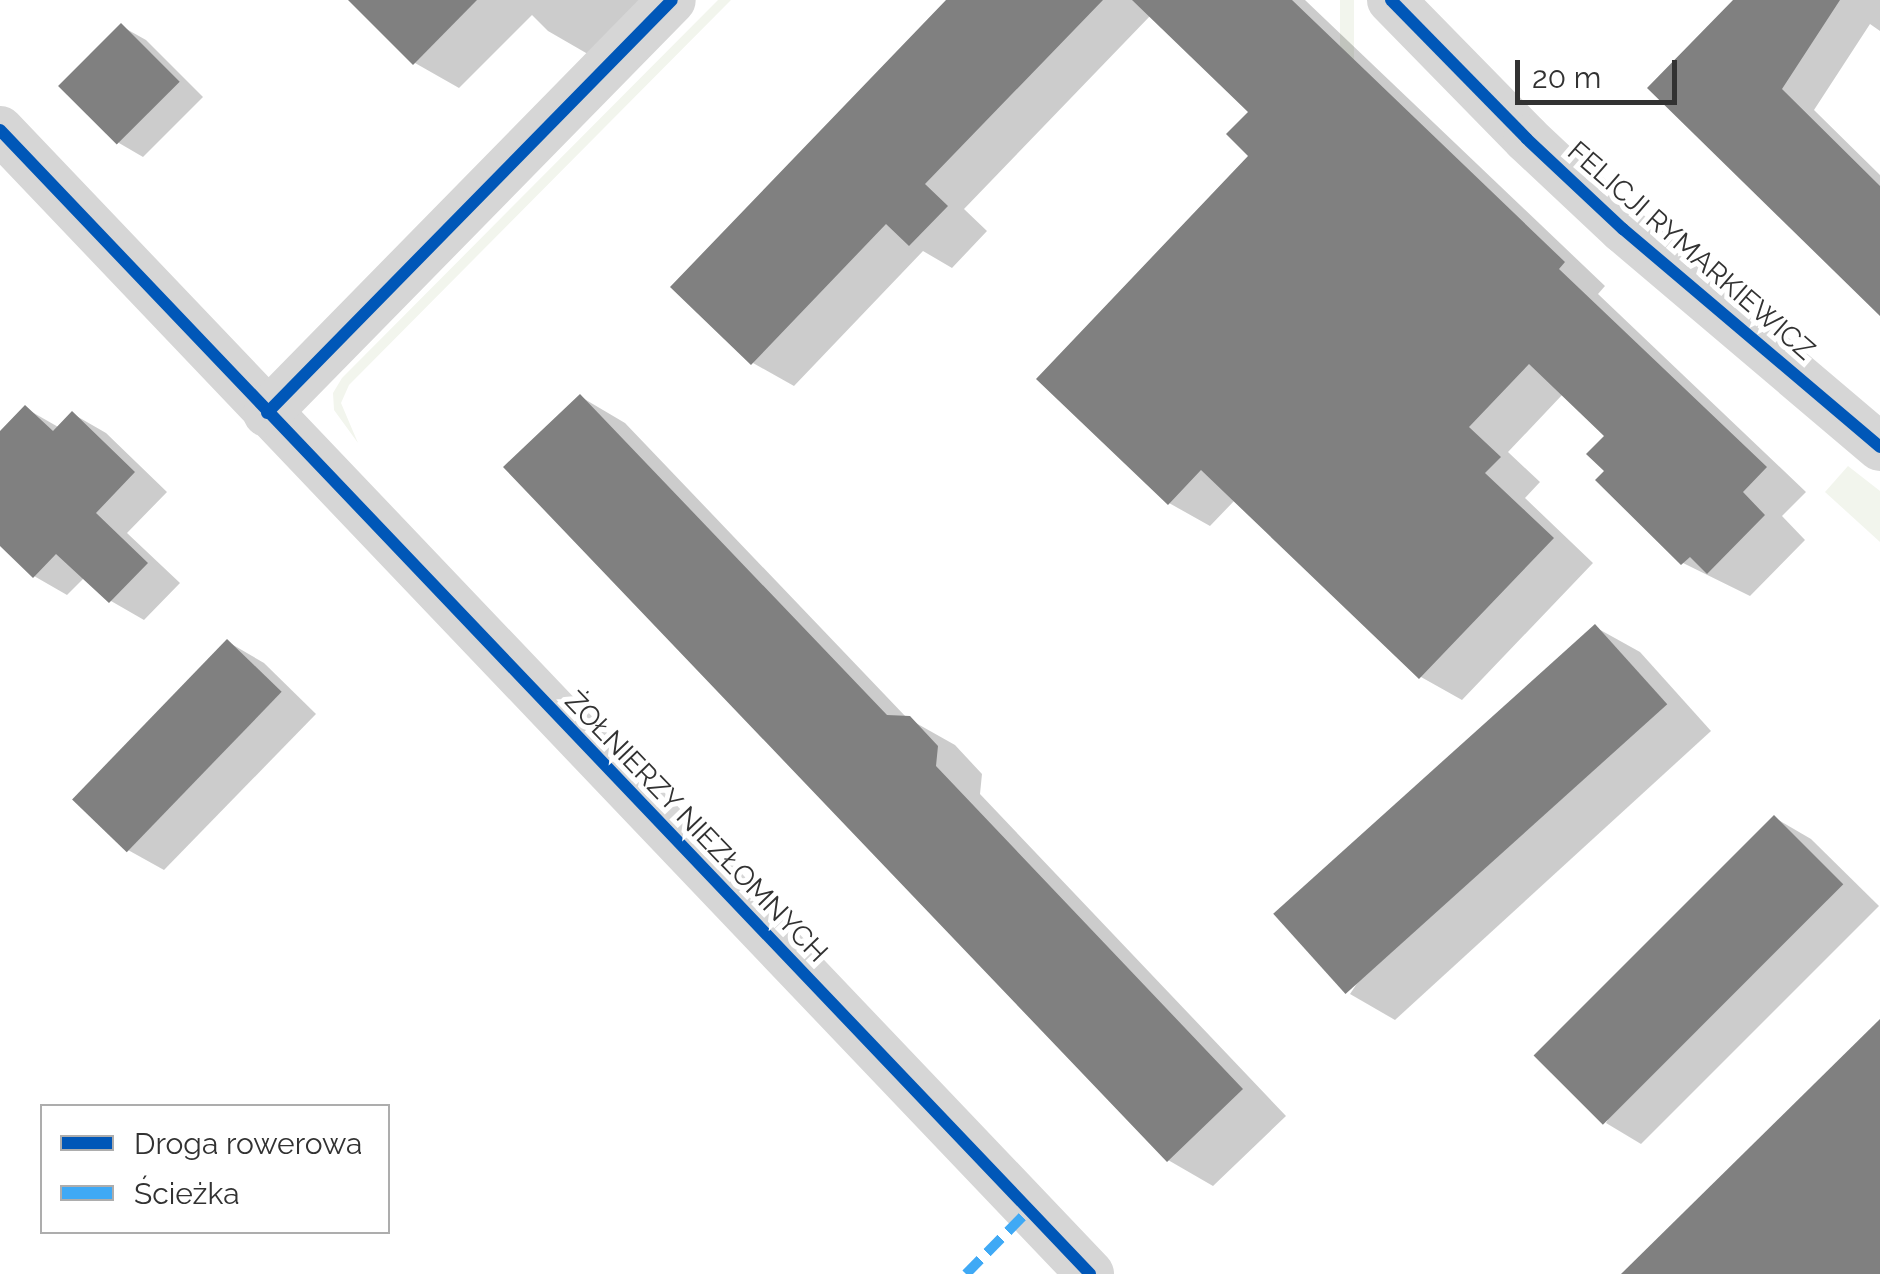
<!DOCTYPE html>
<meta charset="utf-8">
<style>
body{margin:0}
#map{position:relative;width:1880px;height:1274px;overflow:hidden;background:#fff;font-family:Raleway,sans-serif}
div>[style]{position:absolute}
.green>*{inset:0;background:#f2f5ed;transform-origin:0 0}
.shadow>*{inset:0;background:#0003}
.building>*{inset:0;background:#808080;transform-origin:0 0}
.street>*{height:48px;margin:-24px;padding:0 24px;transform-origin:24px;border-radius:24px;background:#d6d6d6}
.quiet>*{height:10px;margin-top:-5px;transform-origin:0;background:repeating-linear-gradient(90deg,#3fa9f5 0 20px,transparent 0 30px)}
.cycleway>*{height:12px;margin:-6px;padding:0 6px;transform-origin:6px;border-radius:6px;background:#0057b8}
span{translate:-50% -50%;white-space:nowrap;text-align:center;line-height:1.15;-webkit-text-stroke:10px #fff;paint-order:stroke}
.street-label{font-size:28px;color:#323232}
.legend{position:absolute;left:40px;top:1104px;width:350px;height:130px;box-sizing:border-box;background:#fff;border:2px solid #adadad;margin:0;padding:12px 18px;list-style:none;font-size:30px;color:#323232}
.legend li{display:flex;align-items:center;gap:20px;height:50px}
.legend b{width:50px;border:2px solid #adadad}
.scale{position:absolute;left:1515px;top:60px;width:162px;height:45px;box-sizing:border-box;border:5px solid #323232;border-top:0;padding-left:12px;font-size:30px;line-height:35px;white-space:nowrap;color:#323232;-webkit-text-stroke:8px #fff;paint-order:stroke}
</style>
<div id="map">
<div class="green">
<i style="clip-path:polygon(718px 0,731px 0,349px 385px,341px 403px,358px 443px,334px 410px,333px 393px,342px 378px)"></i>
<i style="left:1340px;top:0;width:14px;height:347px"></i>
<i style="clip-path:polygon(1848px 466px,1880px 491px,1880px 542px,1825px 492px)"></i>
</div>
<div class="shadow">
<i style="clip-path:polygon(380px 0,649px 0,593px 57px,548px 31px,532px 15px,459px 88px,415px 63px)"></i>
<i style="clip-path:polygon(949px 0,1305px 0,1605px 286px,1598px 294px,1806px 492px,1782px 516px,1805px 540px,1750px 596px,1683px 563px,1607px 471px,1607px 436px,1563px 394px,1508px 452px,1540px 482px,1525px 498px,1593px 563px,1462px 700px,1421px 677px,1235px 500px,1210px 526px,1169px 503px,1252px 156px,1252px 111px,1151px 15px,964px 209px,987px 231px,952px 268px,923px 251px,794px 386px,753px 363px)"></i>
<i style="clip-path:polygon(1736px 0,1880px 0,1880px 31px,1870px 24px,1814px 110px,1880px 175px,1880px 312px)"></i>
<i style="clip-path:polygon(121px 26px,146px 40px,203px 97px,143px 157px,119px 143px)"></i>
<i style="clip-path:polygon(581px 397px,625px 423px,907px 718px,955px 745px,982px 774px,980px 794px,1286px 1116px,1213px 1186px,1168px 1160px)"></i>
<i style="clip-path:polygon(25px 408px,60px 428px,73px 414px,106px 433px,167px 492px,127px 533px,180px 583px,144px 620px,111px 601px,85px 577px,67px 595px,34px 576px,0 543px,0 434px)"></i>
<i style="clip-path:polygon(1595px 627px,1640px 652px,1711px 731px,1395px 1020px,1350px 994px)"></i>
<i style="clip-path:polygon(228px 642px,264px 663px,316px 714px,164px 870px,128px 850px)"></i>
<i style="clip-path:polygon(1775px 818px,1811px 839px,1879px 906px,1641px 1144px,1606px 1123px)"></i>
</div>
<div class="building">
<i style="clip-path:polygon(348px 0,477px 0,413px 65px)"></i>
<i style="clip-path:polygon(946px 0,1103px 0,925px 184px,948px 206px,909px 246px,886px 224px,751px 365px,670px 287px)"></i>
<i style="clip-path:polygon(1132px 0,1292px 0,1565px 262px,1559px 269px,1767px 467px,1743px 492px,1765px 515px,1707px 574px,1690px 557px,1681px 565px,1595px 480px,1604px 471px,1586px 454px,1604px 436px,1529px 364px,1469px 427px,1501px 457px,1485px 473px,1554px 538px,1419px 679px,1201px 470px,1168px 505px,1036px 379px,1248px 156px,1226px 134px,1248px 112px)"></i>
<i style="clip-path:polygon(1733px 0,1840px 0,1782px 89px,1880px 186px,1880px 316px,1647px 88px)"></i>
<i style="left:121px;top:23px;width:83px;height:89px;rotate:45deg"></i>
<i style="clip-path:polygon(580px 394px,887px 715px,910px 716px,938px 746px,936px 766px,1243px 1089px,1167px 1162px,503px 467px)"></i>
<i style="clip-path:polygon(25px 405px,53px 431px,72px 411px,135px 472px,96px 513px,148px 563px,109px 603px,56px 554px,33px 578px,0 546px,0 431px)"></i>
<i style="left:1595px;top:624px;width:108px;height:433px;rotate:48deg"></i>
<i style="left:227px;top:639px;width:76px;height:223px;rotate:44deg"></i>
<i style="left:1774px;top:815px;width:98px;height:340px;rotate:45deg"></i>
<i style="clip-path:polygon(1880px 1019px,1880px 1274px,1621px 1274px)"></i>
</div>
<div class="street">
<i style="left:1391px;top:0;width:194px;rotate:45.6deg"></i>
<i style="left:1527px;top:139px;width:132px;rotate:43.2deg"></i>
<i style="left:1623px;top:229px;width:337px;rotate:40.3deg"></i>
<i style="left:0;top:130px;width:1580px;rotate:46.38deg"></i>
<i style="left:267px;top:413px;width:578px;rotate:-45.56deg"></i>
</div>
<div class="quiet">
<i style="left:966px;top:1274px;width:90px;rotate:-45.5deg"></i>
</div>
<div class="cycleway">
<i style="left:1391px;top:0;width:194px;rotate:45.6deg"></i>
<i style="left:1527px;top:139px;width:132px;rotate:43.2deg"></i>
<i style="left:1623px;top:229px;width:337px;rotate:40.3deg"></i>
<i style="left:0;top:130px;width:1580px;rotate:46.38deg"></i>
<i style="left:267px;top:413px;width:578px;rotate:-45.56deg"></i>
</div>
<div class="street-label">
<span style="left:1691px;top:251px;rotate:41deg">FELICJI RYMARKIEWICZ</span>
<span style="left:696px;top:827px;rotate:46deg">ŻOŁNIERZY NIEZŁOMNYCH</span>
</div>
<ul class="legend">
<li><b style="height:12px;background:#0057b8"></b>Droga rowerowa</li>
<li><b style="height:12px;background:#3fa9f5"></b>Ścieżka</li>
</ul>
<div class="scale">20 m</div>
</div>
